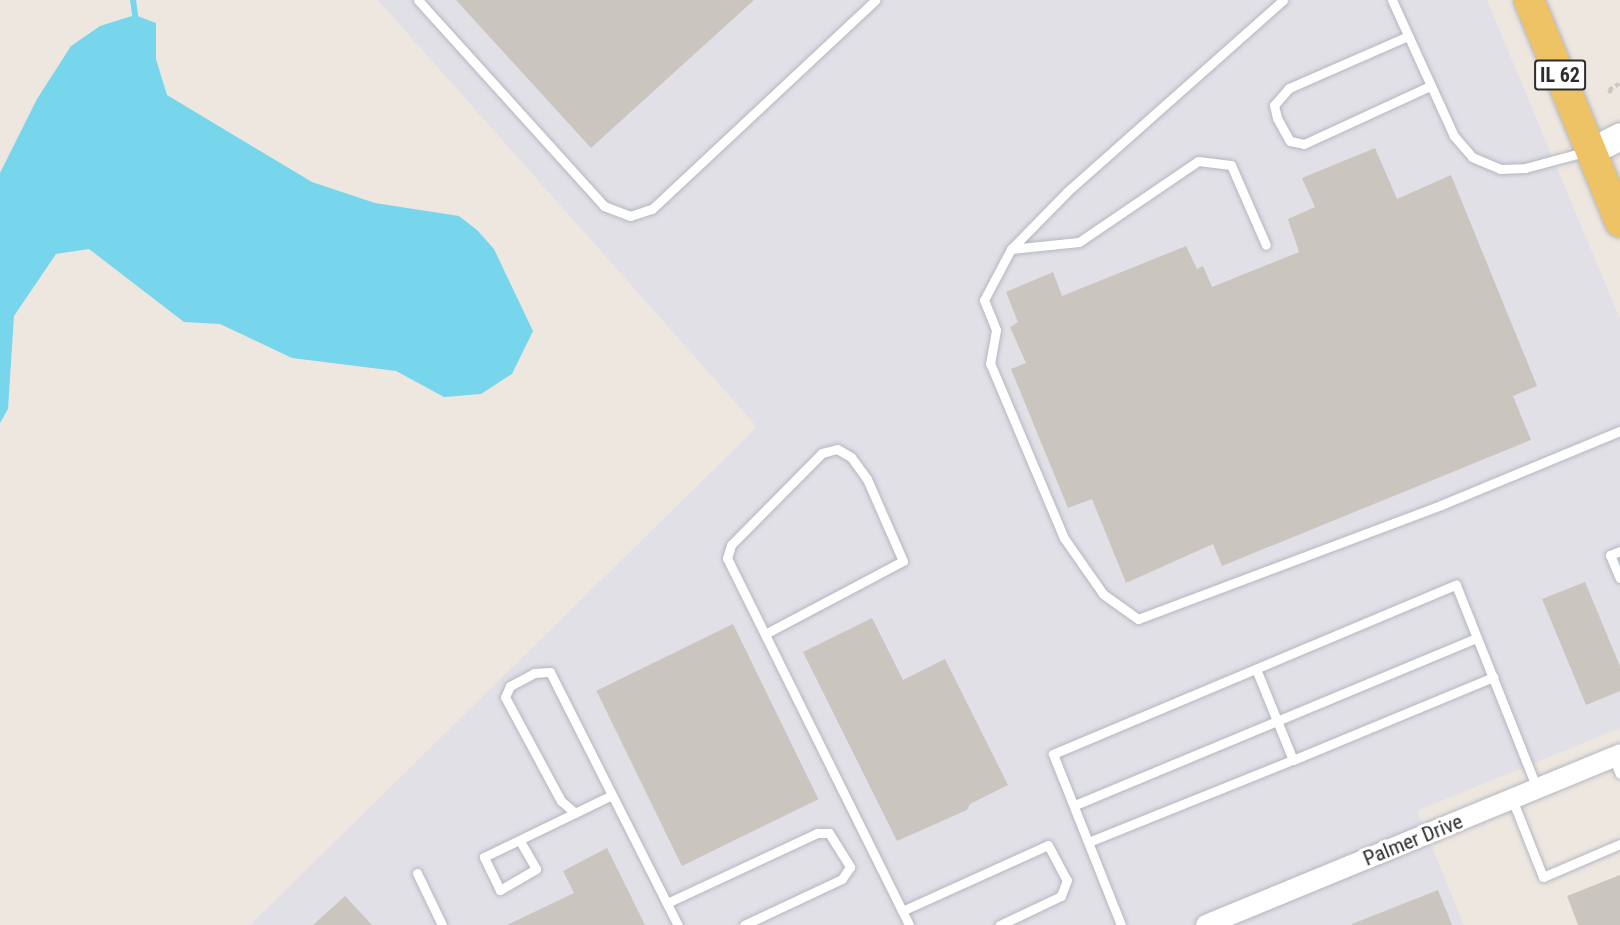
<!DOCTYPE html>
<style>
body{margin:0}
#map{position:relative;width:1620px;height:925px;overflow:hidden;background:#eee7e0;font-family:"Roboto Condensed",sans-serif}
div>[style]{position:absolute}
.industrial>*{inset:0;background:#e1e0e7}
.water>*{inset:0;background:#77d6ec}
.stream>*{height:6px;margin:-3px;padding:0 3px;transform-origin:3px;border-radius:3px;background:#77d6ec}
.building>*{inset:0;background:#cac5be;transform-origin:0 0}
.path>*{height:4px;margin-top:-2px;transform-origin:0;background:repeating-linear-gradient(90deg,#c8c8c8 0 4.5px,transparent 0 7.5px)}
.roads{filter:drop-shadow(0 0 2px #b3b7c0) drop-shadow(0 0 2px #b3b7c0)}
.service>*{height:9px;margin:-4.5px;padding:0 4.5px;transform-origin:4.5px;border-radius:4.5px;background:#fff}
.minor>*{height:20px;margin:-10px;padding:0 10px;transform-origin:10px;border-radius:10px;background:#fff}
.secondary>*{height:27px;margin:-13.5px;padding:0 13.5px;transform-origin:13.5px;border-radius:13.5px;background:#fff}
.primary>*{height:30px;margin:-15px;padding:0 15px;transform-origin:15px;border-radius:15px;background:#edc365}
span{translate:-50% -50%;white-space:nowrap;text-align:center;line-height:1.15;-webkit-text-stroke:6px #fff;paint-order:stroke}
.shield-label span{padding:2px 4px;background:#fff;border:2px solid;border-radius:4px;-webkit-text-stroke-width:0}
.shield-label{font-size:20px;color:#2d2d2d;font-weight:700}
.street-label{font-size:21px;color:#2d2d2d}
</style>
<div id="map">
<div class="industrial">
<i style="clip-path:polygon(378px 0,1487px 0,1620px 319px,1620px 728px,1417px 811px,1464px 925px,250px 925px,757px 427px)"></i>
</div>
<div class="water">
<i style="clip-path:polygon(135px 15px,156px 23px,156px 59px,167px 95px,312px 182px,375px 203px,459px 216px,477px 230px,494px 249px,533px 331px,512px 374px,481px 394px,444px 397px,396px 371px,292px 358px,220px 324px,184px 322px,89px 249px,56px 254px,14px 316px,8px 409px,0 423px,0 173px,37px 99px,71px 46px,100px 26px)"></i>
</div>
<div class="stream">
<i style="left:133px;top:0;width:15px;rotate:82deg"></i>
</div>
<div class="building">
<i style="clip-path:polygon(456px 0,754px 0,591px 148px)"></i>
<i style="clip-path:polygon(1375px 148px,1397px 199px,1451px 175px,1537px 386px,1513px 396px,1531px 440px,1222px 566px,1213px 544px,1126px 583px,1092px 499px,1068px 508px,1011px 369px,1026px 363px,1010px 327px,1018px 322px,1006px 292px,1053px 272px,1062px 296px,1186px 246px,1197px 269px,1203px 266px,1212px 287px,1299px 252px,1288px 219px,1315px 207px,1302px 178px)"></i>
<i style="clip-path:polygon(1585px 582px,1620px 666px,1620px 691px,1586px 705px,1542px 599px)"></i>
<i style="clip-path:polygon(872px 618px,903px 680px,945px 659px,1008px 785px,970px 804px,967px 810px,897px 841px,803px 652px)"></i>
<i style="left:733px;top:624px;width:195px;height:152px;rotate:64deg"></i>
<i style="clip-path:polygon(607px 848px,645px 925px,507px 925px,574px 893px,563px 871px)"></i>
<i style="clip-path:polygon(1620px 875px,1620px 925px,1578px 925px,1567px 896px)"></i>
<i style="clip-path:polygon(1438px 890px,1452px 925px,1352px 925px,1352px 924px)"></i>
<i style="clip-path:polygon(345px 896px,372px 925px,313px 925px)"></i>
</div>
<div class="path">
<i style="left:1611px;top:93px;width:4px;rotate:-124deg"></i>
<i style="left:1609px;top:90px;width:13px;rotate:-32deg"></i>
</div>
<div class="roads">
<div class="service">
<i style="left:418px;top:0;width:278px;rotate:47.9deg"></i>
<i style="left:604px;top:206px;width:28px;rotate:21deg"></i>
<i style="left:630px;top:216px;width:23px;rotate:-18deg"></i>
<i style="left:652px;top:209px;width:306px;rotate:-43.1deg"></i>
<i style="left:1283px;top:0;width:289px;rotate:138.4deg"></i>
<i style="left:1067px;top:192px;width:80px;rotate:134.5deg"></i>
<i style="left:1011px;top:249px;width:58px;rotate:117.9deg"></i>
<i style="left:984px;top:300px;width:32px;rotate:68deg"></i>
<i style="left:996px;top:330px;width:34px;rotate:100deg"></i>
<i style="left:990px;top:363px;width:190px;rotate:67.1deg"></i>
<i style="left:1064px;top:538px;width:68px;rotate:55.1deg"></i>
<i style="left:1103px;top:594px;width:43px;rotate:35.5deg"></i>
<i style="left:1138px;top:619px;width:324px;rotate:-20.6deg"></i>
<i style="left:1441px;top:505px;width:194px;rotate:-22.5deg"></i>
<i style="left:1392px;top:0;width:149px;rotate:65.5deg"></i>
<i style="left:1454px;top:136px;width:28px;rotate:49deg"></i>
<i style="left:1472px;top:157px;width:30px;rotate:23deg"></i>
<i style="left:1500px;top:169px;width:25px;rotate:-2deg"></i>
<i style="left:1525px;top:168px;width:65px;rotate:-15.1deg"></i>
<i style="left:1408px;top:36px;width:130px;rotate:156.4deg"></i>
<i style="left:1289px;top:88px;width:23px;rotate:131deg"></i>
<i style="left:1274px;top:105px;width:13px;rotate:77deg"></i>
<i style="left:1277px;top:118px;width:26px;rotate:61deg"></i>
<i style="left:1290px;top:141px;width:14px;rotate:12deg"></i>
<i style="left:1304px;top:144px;width:139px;rotate:-24.7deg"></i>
<i style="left:1011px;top:249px;width:68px;rotate:-5.9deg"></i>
<i style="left:1079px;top:242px;width:144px;rotate:-34.2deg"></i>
<i style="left:1198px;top:161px;width:33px;rotate:7deg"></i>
<i style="left:1231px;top:165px;width:87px;rotate:66.4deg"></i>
<i style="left:1620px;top:551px;width:11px;rotate:158deg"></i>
<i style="left:1610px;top:555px;width:25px;rotate:67deg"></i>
<i style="left:765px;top:634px;width:156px;rotate:-27.9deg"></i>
<i style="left:903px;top:561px;width:90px;rotate:-113.7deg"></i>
<i style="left:867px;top:479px;width:27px;rotate:-126deg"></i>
<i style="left:851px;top:457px;width:16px;rotate:-150deg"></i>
<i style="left:837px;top:449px;width:16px;rotate:165deg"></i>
<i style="left:822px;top:453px;width:129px;rotate:134.7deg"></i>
<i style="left:731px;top:545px;width:14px;rotate:107deg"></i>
<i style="left:727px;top:558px;width:410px;rotate:63.6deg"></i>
<i style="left:1613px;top:757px;width:18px;rotate:68deg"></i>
<i style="left:1293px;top:760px;width:217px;rotate:-22.5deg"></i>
<i style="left:612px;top:795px;width:41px;rotate:154.1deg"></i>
<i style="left:575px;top:813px;width:18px;rotate:-139deg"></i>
<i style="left:561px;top:801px;width:118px;rotate:-118.3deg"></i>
<i style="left:505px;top:697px;width:12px;rotate:-66deg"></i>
<i style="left:510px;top:686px;width:27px;rotate:-28deg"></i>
<i style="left:534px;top:673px;width:16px;rotate:-4deg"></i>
<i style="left:550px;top:672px;width:284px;rotate:63.2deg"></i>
<i style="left:1512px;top:799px;width:84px;rotate:68.3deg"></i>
<i style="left:1543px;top:877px;width:84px;rotate:-23.2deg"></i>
<i style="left:1075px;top:805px;width:435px;rotate:-22.6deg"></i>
<i style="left:520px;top:841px;width:32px;rotate:60deg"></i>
<i style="left:536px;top:869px;width:42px;rotate:149.7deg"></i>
<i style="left:500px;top:890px;width:37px;rotate:-116deg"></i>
<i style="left:484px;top:857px;width:101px;rotate:-25.8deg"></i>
<i style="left:1091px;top:841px;width:218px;rotate:-21.9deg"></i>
<i style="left:1293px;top:760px;width:98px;rotate:-112.1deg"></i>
<i style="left:417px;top:873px;width:58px;rotate:64.3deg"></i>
<i style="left:667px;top:903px;width:166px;rotate:-25deg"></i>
<i style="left:817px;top:833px;width:12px"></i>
<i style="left:829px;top:833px;width:40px;rotate:58deg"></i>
<i style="left:850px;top:867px;width:14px;rotate:124deg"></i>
<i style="left:842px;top:879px;width:108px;rotate:154.9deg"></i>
<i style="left:902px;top:911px;width:160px;rotate:-24.3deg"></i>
<i style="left:1048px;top:845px;width:40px;rotate:62deg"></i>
<i style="left:1067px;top:880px;width:17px;rotate:111deg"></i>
<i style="left:1061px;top:896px;width:68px;rotate:154.6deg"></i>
<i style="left:1121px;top:925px;width:184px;rotate:-111.7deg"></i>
<i style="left:1053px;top:754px;width:437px;rotate:-22.8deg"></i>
<i style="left:1456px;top:585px;width:219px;rotate:68.3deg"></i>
</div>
<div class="minor">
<i style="left:1206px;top:925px;width:448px;rotate:-22.4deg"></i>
</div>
<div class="secondary">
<i style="left:1591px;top:151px;width:33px;rotate:-27deg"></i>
</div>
<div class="primary">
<i style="left:1529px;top:0;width:240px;rotate:67.7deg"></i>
</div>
</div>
<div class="shield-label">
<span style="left:1560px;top:75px">IL 62</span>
</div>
<div class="street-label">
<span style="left:1413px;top:840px;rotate:-22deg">Palmer Drive</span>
</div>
</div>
